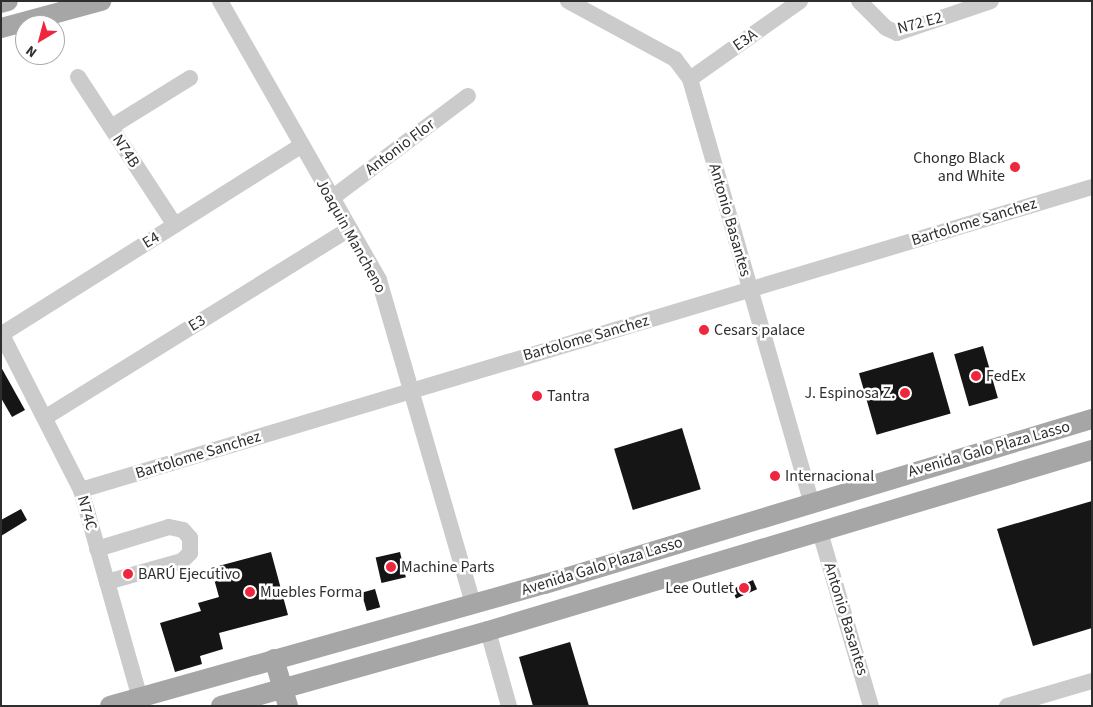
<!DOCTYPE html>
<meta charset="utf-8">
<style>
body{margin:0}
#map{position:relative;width:1093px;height:707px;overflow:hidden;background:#fff;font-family:"Source Sans 3",sans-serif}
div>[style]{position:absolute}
.building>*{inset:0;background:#151515;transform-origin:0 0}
.minor>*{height:16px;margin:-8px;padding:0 8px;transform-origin:8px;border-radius:8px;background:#cbcbcb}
.major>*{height:20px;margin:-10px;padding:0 10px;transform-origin:10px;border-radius:10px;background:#a6a6a6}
.dots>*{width:14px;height:14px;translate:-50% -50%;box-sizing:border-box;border:2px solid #fff;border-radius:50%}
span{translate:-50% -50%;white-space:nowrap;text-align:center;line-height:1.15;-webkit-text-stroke:5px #fff;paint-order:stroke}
.street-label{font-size:16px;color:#2e2e2e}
.poi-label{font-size:16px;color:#2e2e2e}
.right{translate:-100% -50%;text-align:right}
.left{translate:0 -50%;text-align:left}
.frame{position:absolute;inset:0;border:2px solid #2e2e2e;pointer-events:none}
.north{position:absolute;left:15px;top:15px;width:50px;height:50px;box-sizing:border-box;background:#fff;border:1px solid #ababab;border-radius:50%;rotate:217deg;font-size:14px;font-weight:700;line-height:20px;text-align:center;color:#2e2e2e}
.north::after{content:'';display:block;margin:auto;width:18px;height:22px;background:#ee263e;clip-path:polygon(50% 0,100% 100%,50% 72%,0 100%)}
</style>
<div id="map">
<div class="building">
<i style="left:983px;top:346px;width:54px;height:30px;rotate:74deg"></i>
<i style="left:933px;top:352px;width:64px;height:77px;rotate:74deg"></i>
<i style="clip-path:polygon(1px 367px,25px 410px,12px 417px,1px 398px)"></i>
<i style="left:682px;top:428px;width:64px;height:71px;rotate:73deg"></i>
<i style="clip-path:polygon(1092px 501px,1092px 628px,1033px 646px,997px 529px)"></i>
<i style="clip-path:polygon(21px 509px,27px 520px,1px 536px,1px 520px)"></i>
<i style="clip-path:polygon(271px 552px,288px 615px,219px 633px,223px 649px,200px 656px,202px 664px,175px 672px,160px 623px,201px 611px,198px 603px,219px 597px,211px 568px)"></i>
<i style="left:400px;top:552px;width:26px;height:25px;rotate:77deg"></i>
<i style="left:753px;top:580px;width:10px;height:23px;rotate:66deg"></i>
<i style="left:375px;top:589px;width:19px;height:14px;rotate:74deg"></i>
<i style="clip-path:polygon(570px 642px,589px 706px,533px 706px,519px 657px)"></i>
</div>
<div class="minor">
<i style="left:220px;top:1px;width:321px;rotate:60.3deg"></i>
<i style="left:379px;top:280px;width:337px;rotate:73.8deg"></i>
<i style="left:568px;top:1px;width:122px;rotate:28.5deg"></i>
<i style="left:675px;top:59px;width:25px;rotate:53deg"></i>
<i style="left:690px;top:79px;width:439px;rotate:74deg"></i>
<i style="left:859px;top:1px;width:38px;rotate:45deg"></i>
<i style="left:886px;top:28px;width:12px;rotate:24deg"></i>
<i style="left:897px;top:33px;width:99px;rotate:-18.8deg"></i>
<i style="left:78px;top:77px;width:177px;rotate:56.8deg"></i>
<i style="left:690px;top:79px;width:135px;rotate:-35.3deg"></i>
<i style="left:111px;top:127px;width:93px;rotate:-31.8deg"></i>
<i style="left:332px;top:198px;width:170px;rotate:-36.9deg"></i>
<i style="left:1px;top:333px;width:176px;rotate:63deg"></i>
<i style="left:81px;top:490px;width:224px;rotate:74.2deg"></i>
<i style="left:2px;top:334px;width:352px;rotate:-32.2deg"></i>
<i style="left:46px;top:417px;width:357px;rotate:-31.8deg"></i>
<i style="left:81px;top:490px;width:1055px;rotate:-16.68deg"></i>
<i style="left:820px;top:532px;width:181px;rotate:73.7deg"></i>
<i style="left:97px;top:549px;width:75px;rotate:-17deg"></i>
<i style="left:169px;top:527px;width:14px;rotate:12deg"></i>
<i style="left:183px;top:530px;width:11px;rotate:49deg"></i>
<i style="left:190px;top:538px;width:15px;rotate:90deg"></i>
<i style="left:190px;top:553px;width:11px;rotate:135deg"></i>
<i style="left:182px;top:561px;width:78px;rotate:164.4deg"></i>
<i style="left:488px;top:631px;width:78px;rotate:74.4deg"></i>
<i style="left:1007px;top:706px;width:89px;rotate:-16.4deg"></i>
</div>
<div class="major">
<i style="left:1px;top:3px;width:7px;rotate:-16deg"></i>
<i style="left:1px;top:28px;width:104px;rotate:-15.1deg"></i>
<i style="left:274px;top:659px;width:49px;rotate:73.4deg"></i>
<i style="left:110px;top:706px;width:452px;rotate:-15.7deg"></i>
<i style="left:545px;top:584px;width:571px;rotate:-16.79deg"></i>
<i style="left:221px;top:706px;width:277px;rotate:-15.7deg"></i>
<i style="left:488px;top:631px;width:631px;rotate:-16.68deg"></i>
</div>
<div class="dots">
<i style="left:1015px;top:167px;background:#ee263e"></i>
<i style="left:704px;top:330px;background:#ee263e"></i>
<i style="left:976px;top:376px;background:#ee263e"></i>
<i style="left:905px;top:393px;background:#ee263e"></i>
<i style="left:537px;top:396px;background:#ee263e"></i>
<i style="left:775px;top:476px;background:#ee263e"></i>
<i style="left:391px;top:567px;background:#ee263e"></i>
<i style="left:128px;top:574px;background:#ee263e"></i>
<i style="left:744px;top:588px;background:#ee263e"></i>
<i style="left:250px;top:592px;background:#ee263e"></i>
</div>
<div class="street-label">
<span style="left:920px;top:23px;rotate:-15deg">N72 E2</span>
<span style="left:745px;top:40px;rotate:-35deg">E3A</span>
<span style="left:400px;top:147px;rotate:-37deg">Antonio Flor</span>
<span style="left:126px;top:151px;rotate:57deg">N74B</span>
<span style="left:730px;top:220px;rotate:74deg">Antonio Basantes</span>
<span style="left:974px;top:222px;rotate:-17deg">Bartolome Sanchez</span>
<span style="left:351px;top:236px;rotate:61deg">Joaquin Mancheno</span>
<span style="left:151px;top:240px;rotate:-32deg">E4</span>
<span style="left:197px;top:323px;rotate:-32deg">E3</span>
<span style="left:586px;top:338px;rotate:-16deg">Bartolome Sanchez</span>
<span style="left:989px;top:449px;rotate:-16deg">Avenida Galo Plaza Lasso</span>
<span style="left:198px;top:455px;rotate:-17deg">Bartolome Sanchez</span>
<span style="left:87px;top:513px;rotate:74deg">N74C</span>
<span style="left:602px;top:566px;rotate:-17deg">Avenida Galo Plaza Lasso</span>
<span style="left:846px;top:619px;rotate:73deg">Antonio Basantes</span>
</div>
<div class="poi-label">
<span class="right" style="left:1005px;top:167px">Chongo Black<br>and White</span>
<span class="left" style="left:714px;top:330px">Cesars palace</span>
<span class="left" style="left:986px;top:376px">FedEx</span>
<span class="right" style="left:895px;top:393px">J. Espinosa Z.</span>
<span class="left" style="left:547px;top:396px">Tantra</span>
<span class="left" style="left:785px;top:476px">Internacional</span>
<span class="left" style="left:401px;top:567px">Machine Parts</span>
<span class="left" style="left:138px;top:574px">BARÚ Ejecutivo</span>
<span class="right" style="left:734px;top:588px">Lee Outlet</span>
<span class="left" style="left:260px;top:592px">Muebles Forma</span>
</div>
<div class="frame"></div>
<div class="north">N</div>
</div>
